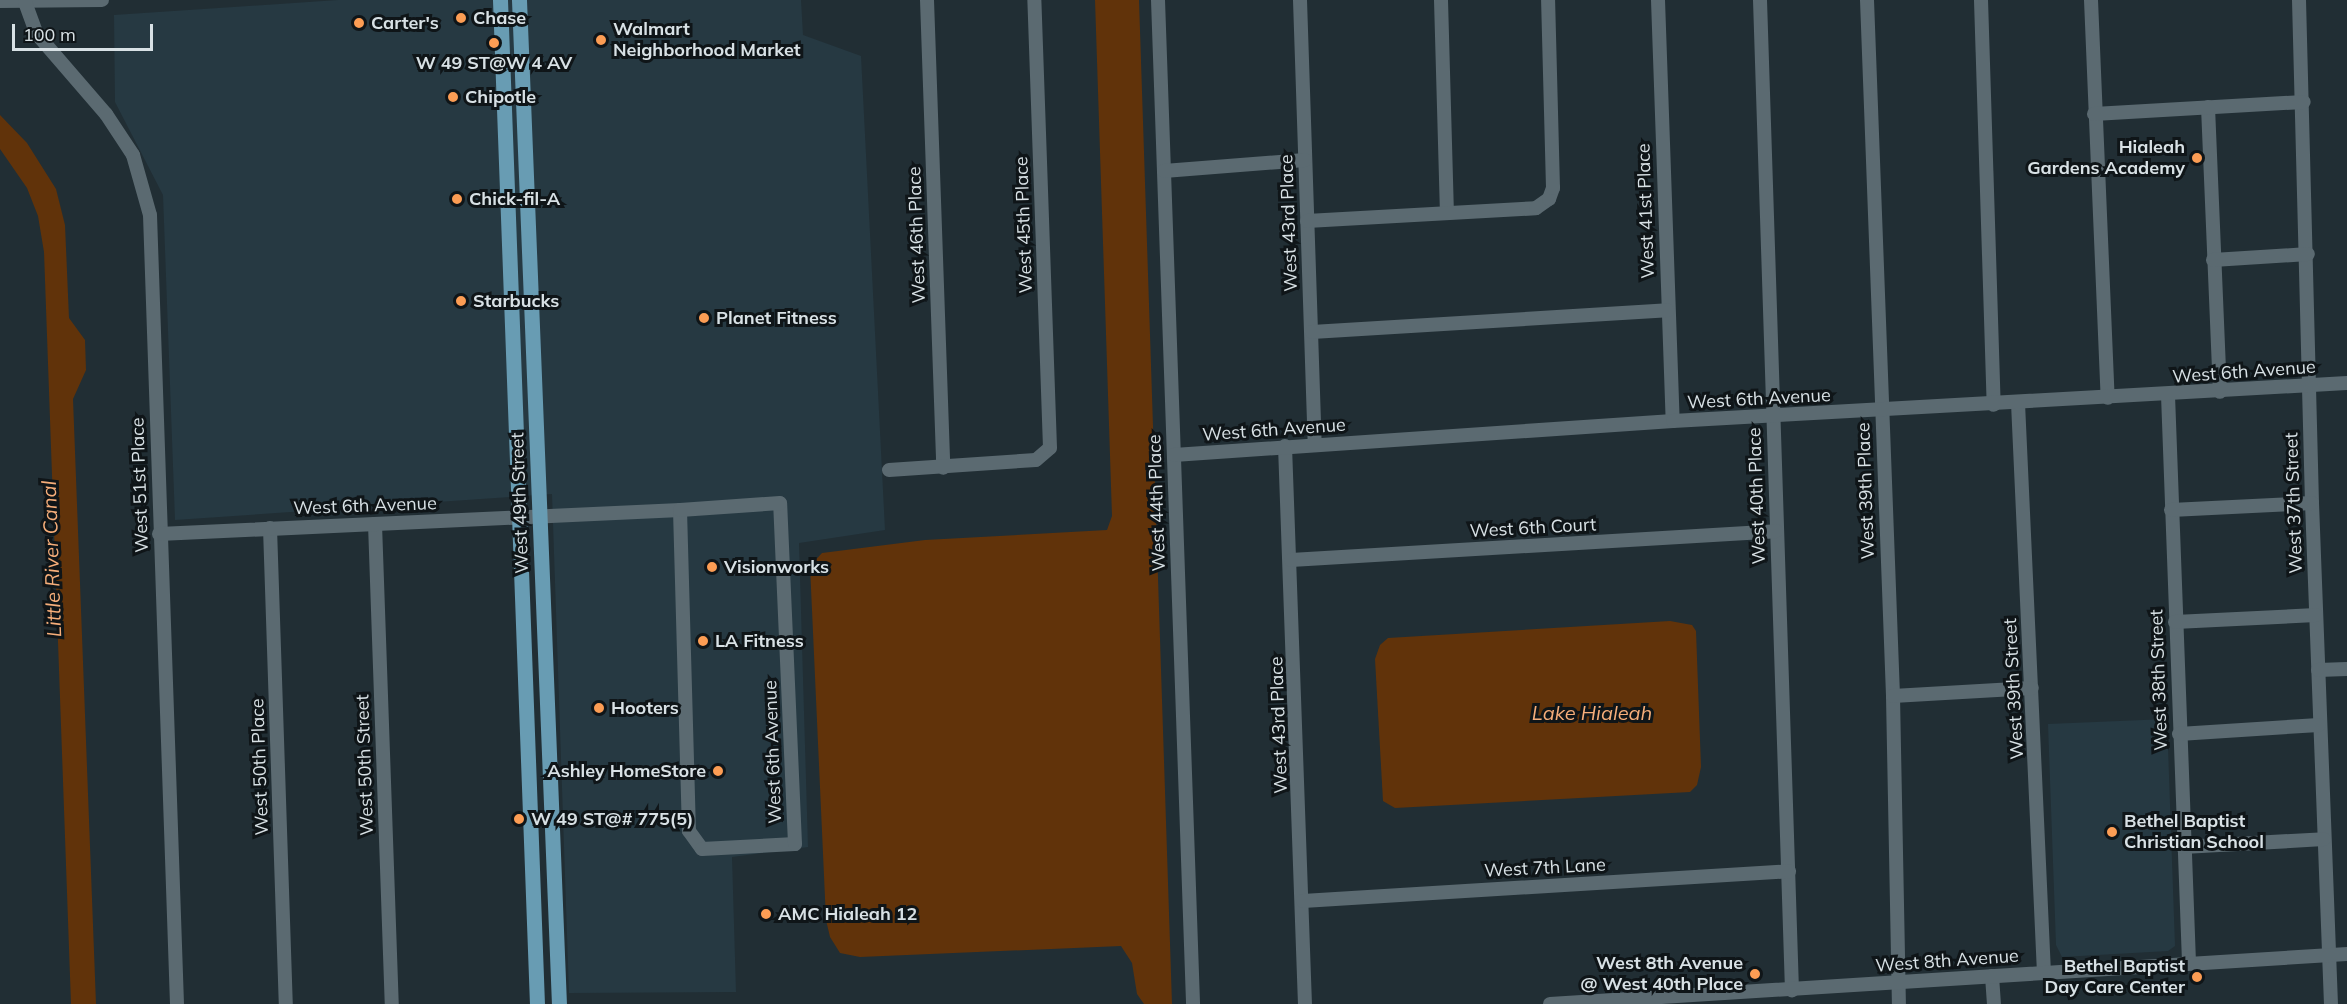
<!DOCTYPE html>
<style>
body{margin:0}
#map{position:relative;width:2347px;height:1004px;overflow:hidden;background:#212e34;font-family:Mulish,sans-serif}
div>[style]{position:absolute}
.built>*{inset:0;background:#263942}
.water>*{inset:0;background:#61330a}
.minor>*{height:14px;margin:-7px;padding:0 7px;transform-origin:7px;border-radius:7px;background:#5b6a71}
.major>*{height:15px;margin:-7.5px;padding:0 7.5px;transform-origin:7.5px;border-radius:7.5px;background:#689cb3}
.dots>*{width:16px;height:16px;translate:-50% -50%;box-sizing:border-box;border:3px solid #0f1518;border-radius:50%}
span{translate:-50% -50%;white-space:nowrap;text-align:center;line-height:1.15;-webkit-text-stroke:6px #0f1518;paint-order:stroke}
.poi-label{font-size:18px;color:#d8e1e5;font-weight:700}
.left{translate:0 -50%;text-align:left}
.right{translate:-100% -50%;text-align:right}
.street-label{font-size:18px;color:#d8e1e5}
.water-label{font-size:20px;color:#f6ae7a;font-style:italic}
.scale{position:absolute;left:12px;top:24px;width:141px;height:27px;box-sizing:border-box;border:3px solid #d8e1e5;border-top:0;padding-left:8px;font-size:18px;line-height:21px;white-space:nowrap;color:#d8e1e5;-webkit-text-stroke:4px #0f1518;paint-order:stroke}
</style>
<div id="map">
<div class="built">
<i style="clip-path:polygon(338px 0,801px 0,803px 35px,861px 56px,885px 530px,799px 543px,808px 847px,732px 857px,736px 992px,569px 993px,552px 494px,175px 520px,163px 195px,115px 102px,114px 15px)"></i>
<i style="clip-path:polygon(2167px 719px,2175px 946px,2168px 951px,2062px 957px,2056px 945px,2048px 724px)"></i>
</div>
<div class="water">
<i style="clip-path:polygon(1095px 0,1139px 0,1172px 1004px,1144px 1004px,1137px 994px,1132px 963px,1121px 946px,860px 957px,840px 953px,830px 937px,826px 920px,810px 566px,822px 553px,925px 540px,1107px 530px,1112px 516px)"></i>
<i style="clip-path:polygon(0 115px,27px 143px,56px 189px,65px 225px,69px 318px,85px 340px,86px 370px,73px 399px,96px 1004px,71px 1004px,44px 252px,38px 216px,27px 188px,0 149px)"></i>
<i style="clip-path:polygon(1670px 621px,1692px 625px,1696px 631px,1701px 767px,1697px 785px,1690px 792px,1395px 808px,1383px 801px,1375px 659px,1380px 645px,1388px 638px)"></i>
</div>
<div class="minor">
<i style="left:927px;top:0;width:468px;rotate:88deg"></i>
<i style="left:1158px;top:0;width:1005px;rotate:88deg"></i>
<i style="left:1300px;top:0;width:445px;rotate:88.1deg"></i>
<i style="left:1441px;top:0;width:212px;rotate:88.4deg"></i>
<i style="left:1658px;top:0;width:421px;rotate:88deg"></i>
<i style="left:1760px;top:0;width:991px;rotate:88.15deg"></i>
<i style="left:1867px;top:0;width:696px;rotate:87.86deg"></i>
<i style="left:1893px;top:696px;width:308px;rotate:88.9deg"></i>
<i style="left:1981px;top:0;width:405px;rotate:88.2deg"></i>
<i style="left:2091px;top:0;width:398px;rotate:87.6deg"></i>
<i style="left:2299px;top:0;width:503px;rotate:88.52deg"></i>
<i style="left:2312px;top:503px;width:501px;rotate:87.83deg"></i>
<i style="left:0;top:1px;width:102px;rotate:-0.6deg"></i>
<i style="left:25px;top:2px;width:33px;rotate:70deg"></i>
<i style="left:36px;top:33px;width:107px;rotate:49.2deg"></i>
<i style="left:106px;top:114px;width:49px;rotate:56.6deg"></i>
<i style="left:133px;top:155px;width:62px;rotate:74.2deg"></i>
<i style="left:150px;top:215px;width:789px;rotate:88.04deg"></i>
<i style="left:2208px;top:107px;width:285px;rotate:87.6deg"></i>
<i style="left:2094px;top:114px;width:210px;rotate:-3.3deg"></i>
<i style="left:1164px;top:171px;width:141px;rotate:-4.5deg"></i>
<i style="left:1307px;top:221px;width:229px;rotate:-3.2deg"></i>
<i style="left:1536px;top:208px;width:16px;rotate:-35deg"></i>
<i style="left:1549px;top:199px;width:12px;rotate:-70deg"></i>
<i style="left:1553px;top:188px;width:188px;rotate:-91.5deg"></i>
<i style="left:2213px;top:260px;width:95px;rotate:-3.6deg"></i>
<i style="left:1312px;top:332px;width:356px;rotate:-3.5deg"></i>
<i style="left:2168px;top:395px;width:568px;rotate:87.88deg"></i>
<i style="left:2018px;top:403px;width:571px;rotate:87.39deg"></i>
<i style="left:1285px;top:446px;width:558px;rotate:87.95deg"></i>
<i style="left:1174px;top:455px;width:500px;rotate:-3.9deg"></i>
<i style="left:1673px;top:421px;width:675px;rotate:-3.23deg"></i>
<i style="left:889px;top:470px;width:147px;rotate:-3.9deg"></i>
<i style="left:1036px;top:460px;width:18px;rotate:-41deg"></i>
<i style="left:1050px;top:448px;width:448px;rotate:-92deg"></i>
<i style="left:2171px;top:510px;width:141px;rotate:-2.8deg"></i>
<i style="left:375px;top:524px;width:480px;rotate:88deg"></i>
<i style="left:270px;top:528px;width:476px;rotate:88.1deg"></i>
<i style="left:159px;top:534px;width:522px;rotate:-2.64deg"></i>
<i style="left:680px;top:510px;width:321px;rotate:88.4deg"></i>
<i style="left:689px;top:831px;width:22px;rotate:54deg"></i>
<i style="left:702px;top:849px;width:93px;rotate:-3.1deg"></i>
<i style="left:795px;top:844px;width:341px;rotate:-92.5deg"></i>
<i style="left:780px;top:503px;width:100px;rotate:176deg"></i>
<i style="left:1291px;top:560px;width:486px;rotate:-3.4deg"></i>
<i style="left:2175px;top:622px;width:141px;rotate:-2.8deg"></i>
<i style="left:2318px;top:670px;width:29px;rotate:-2deg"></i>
<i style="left:1893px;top:696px;width:139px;rotate:-3.3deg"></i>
<i style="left:2179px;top:734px;width:140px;rotate:-3.7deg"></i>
<i style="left:2183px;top:847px;width:141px;rotate:-3.2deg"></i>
<i style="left:1303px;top:901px;width:487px;rotate:-3.5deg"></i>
<i style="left:1992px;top:976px;width:28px;rotate:86deg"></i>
<i style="left:1550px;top:1004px;width:799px;rotate:-3.59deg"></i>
</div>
<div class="major">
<i style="left:500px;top:0;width:1005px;rotate:87.89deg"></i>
<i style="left:519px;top:0;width:1005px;rotate:87.72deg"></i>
</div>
<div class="dots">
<i style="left:461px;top:18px;background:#fc9d54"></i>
<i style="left:359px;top:23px;background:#fc9d54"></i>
<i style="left:601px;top:40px;background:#fc9d54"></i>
<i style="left:494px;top:43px;background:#fc9d54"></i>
<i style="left:453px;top:97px;background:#fc9d54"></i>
<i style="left:2197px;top:158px;background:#fc9d54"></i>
<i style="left:457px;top:199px;background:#fc9d54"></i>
<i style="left:461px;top:301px;background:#fc9d54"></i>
<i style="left:704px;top:318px;background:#fc9d54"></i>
<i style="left:712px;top:567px;background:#fc9d54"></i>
<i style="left:703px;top:641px;background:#fc9d54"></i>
<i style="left:599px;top:708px;background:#fc9d54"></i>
<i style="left:718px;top:771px;background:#fc9d54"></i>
<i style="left:519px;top:819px;background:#fc9d54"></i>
<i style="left:2112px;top:832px;background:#fc9d54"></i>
<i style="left:766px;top:914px;background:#fc9d54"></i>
<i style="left:1755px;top:974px;background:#fc9d54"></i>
<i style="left:2197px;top:977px;background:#fc9d54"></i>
</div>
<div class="poi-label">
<span class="left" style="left:473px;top:18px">Chase</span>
<span class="left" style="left:371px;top:23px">Carter's</span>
<span class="left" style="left:613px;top:40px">Walmart<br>Neighborhood Market</span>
<span style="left:494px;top:63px">W 49 ST@W 4 AV</span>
<span class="left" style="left:465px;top:97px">Chipotle</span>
<span class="right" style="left:2185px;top:158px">Hialeah<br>Gardens Academy</span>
<span class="left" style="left:469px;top:199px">Chick-fil-A</span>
<span class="left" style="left:473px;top:301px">Starbucks</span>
<span class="left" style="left:716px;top:318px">Planet Fitness</span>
<span class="left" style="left:724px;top:567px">Visionworks</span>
<span class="left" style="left:715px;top:641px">LA Fitness</span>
<span class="left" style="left:611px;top:708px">Hooters</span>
<span class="right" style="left:706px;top:771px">Ashley HomeStore</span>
<span class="left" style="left:531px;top:819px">W 49 ST@# 775(5)</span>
<span class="left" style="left:2124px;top:832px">Bethel Baptist<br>Christian School</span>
<span class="left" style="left:778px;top:914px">AMC Hialeah 12</span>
<span class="right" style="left:1743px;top:974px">West 8th Avenue<br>@ West 40th Place</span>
<span class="right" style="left:2185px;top:977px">Bethel Baptist<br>Day Care Center</span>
</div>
<div class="street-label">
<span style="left:1646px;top:211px;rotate:-92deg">West 41st Place</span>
<span style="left:1289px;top:223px;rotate:-92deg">West 43rd Place</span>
<span style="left:1024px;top:225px;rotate:-92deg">West 45th Place</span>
<span style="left:917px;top:235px;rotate:-92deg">West 46th Place</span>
<span style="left:2244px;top:372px;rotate:-4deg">West 6th Avenue</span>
<span style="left:1759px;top:399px;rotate:-3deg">West 6th Avenue</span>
<span style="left:1274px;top:430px;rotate:-4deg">West 6th Avenue</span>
<span style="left:140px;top:485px;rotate:-92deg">West 51st Place</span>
<span style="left:1866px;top:491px;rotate:-92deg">West 39th Place</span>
<span style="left:1757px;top:496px;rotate:-92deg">West 40th Place</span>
<span style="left:520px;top:503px;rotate:-92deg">West 49th Street</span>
<span style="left:1157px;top:503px;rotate:-92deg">West 44th Place</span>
<span style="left:2294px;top:503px;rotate:-92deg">West 37th Street</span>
<span style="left:365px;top:506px;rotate:-2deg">West 6th Avenue</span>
<span style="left:1533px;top:528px;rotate:-3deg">West 6th Court</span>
<span style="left:2159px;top:680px;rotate:-92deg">West 38th Street</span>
<span style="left:2014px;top:689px;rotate:-93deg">West 39th Street</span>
<span style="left:1279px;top:725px;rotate:-92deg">West 43rd Place</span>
<span style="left:773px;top:752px;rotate:-92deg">West 6th Avenue</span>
<span style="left:365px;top:765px;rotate:-92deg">West 50th Street</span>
<span style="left:260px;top:767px;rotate:-92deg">West 50th Place</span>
<span style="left:1545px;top:868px;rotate:-3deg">West 7th Lane</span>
<span style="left:1947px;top:961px;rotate:-4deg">West 8th Avenue</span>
</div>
<div class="water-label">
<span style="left:51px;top:559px;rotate:-92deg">Little River Canal</span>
<span style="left:1592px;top:712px">Lake Hialeah</span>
</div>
<div class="scale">100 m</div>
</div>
